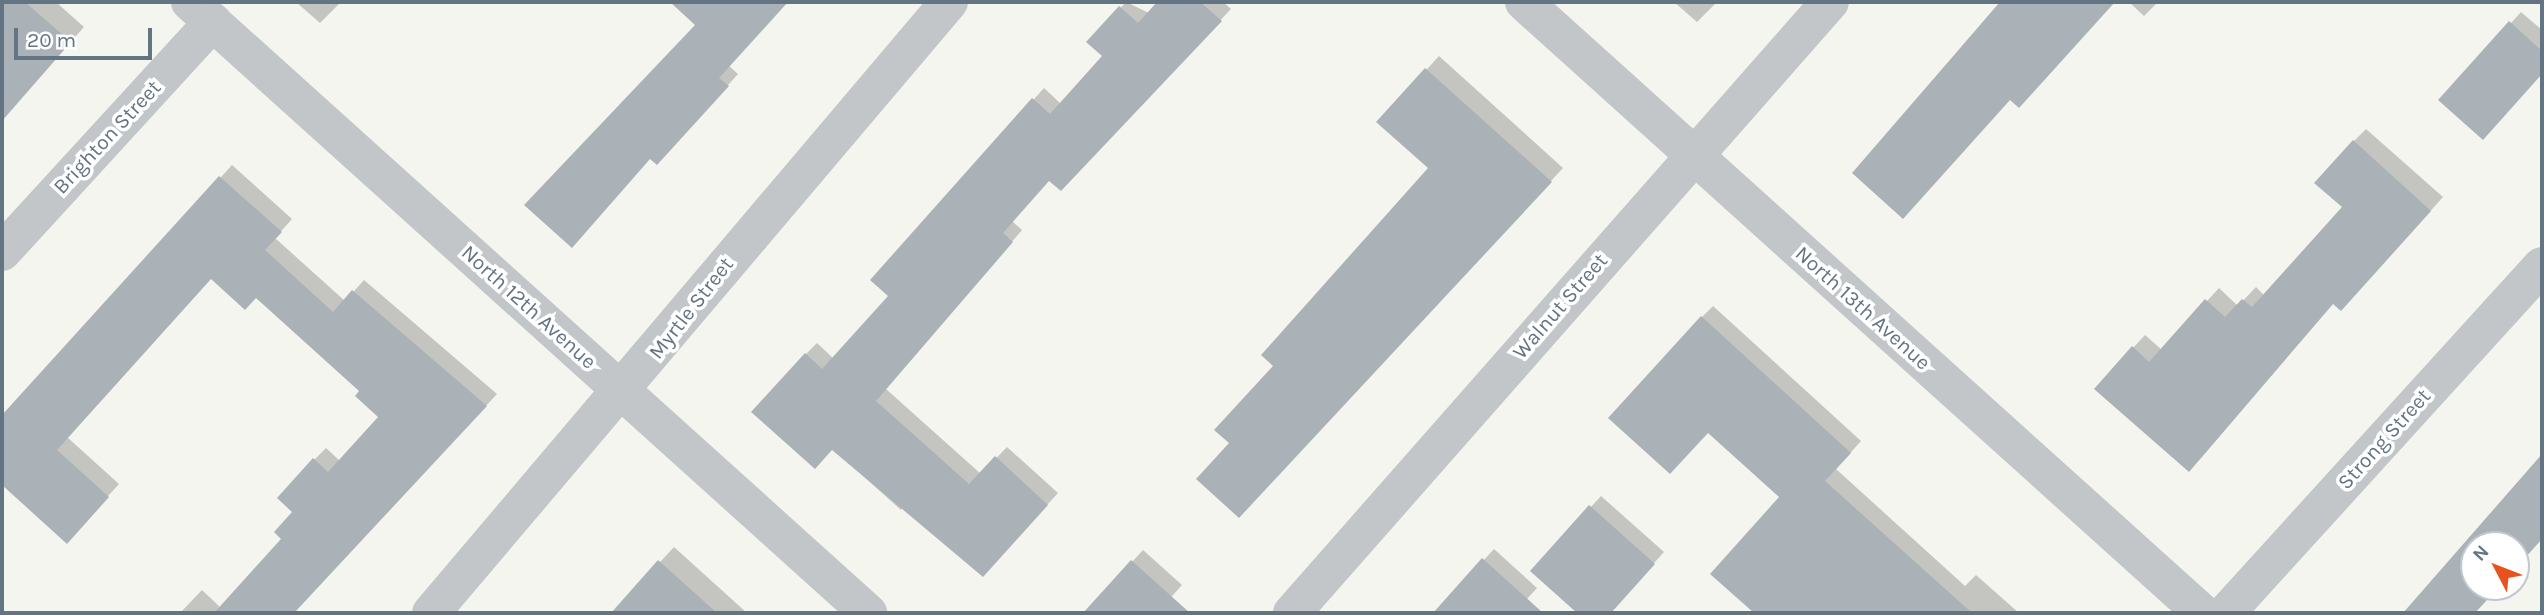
<!DOCTYPE html>
<style>
body{margin:0}
#map{position:relative;width:2544px;height:615px;overflow:hidden;background:#f5f5f0;font-family:Karla,sans-serif}
div>[style]{position:absolute}
.shadow>*{inset:0;background:#0003}
.building>*{inset:0;background:#aab2b7}
.minor>*{height:38px;margin:-19px;padding:0 19px;transform-origin:19px;border-radius:19px;background:#c2c6c9}
span{translate:-50% -50%;white-space:nowrap;text-align:center;line-height:1.15;-webkit-text-stroke:7px #fff;paint-order:stroke}
.street-label{font-size:21px;color:#637482}
.frame{position:absolute;inset:0;border:4px solid #637482;pointer-events:none}
.north{position:absolute;left:2460px;top:531px;width:70px;height:70px;box-sizing:border-box;background:#fff;border:2px solid #c1c7cd;border-radius:50%;rotate:312deg;font-size:19px;font-weight:700;line-height:28px;text-align:center;color:#637482}
.north::after{content:'';display:block;margin:auto;width:24px;height:32px;background:#e7521e;clip-path:polygon(50% 0,100% 100%,50% 72%,0 100%)}
.scale{position:absolute;left:14px;top:28px;width:138px;height:32px;box-sizing:border-box;border:4px solid #637482;border-top:0;padding-left:9px;font-size:21px;line-height:24px;white-space:nowrap;color:#637482;-webkit-text-stroke:5px #fff;paint-order:stroke}
</style>
<div id="map">
<div class="shadow">
<i style="clip-path:polygon(2px 2px,56px 2px,84px 27px,2px 119px)"></i>
<i style="clip-path:polygon(296px 2px,341px 2px,320px 23px)"></i>
<i style="clip-path:polygon(705px 2px,787px 2px,729px 66px,738px 74px,668px 152px,698px 25px,690px 18px)"></i>
<i style="clip-path:polygon(1126px 2px,1149px 13px,1159px 2px,1223px 2px,1231px 9px,1071px 178px,1050px 179px,1012px 221px,1022px 230px,886px 389px,981px 474px,1007px 447px,1058px 493px,993px 564px,905px 505px,901px 510px,832px 448px,806px 354px,817px 343px,834px 359px,890px 296px,873px 280px,1044px 88px,1061px 104px,1104px 56px,1089px 42px)"></i>
<i style="clip-path:polygon(1674px 2px,1717px 2px,1697px 22px)"></i>
<i style="clip-path:polygon(2000px 2px,2113px 2px,2029px 95px,2010px 98px,1854px 173px)"></i>
<i style="clip-path:polygon(2129px 2px,2158px 2px,2144px 16px)"></i>
<i style="clip-path:polygon(2521px 12px,2542px 30px,2542px 73px,2493px 127px,2441px 100px)"></i>
<i style="clip-path:polygon(1439px 56px,1563px 168px,1252px 503px,1231px 443px,1275px 366px,1430px 168px,1379px 122px)"></i>
<i style="clip-path:polygon(2366px 129px,2443px 197px,2354px 296px,2334px 302px,2201px 458px,2133px 348px,2145px 335px,2162px 350px,2219px 288px,2238px 306px,2256px 287px,2265px 296px,2344px 207px,2354px 141px)"></i>
<i style="clip-path:polygon(232px 165px,292px 219px,275px 238px,345px 301px,364px 280px,497px 394px,294px 613px,180px 613px,202px 590px,221px 608px,284px 538px,314px 460px,326px 448px,340px 461px,381px 417px,362px 391px,256px 296px,212px 277px,67px 437px,119px 484px,67px 541px,2px 483px,2px 418px)"></i>
<i style="clip-path:polygon(1713px 306px,1861px 441px,1836px 469px,1965px 586px,1976px 575px,2019px 613px,1913px 613px,1898px 600px,1885px 613px,1863px 613px,1847px 599px,1835px 613px,1757px 613px,1713px 574px,1781px 497px,1702px 317px)"></i>
<i style="clip-path:polygon(2542px 457px,2542px 538px,2516px 567px,2516px 545px,2474px 545px,2474px 587px,2498px 587px,2474px 613px,2405px 613px)"></i>
<i style="clip-path:polygon(1601px 496px,1664px 552px,1609px 613px,1579px 613px,1532px 571px)"></i>
<i style="clip-path:polygon(674px 547px,747px 613px,613px 613px)"></i>
<i style="clip-path:polygon(1494px 549px,1537px 588px,1514px 613px,1435px 613px)"></i>
<i style="clip-path:polygon(1143px 550px,1182px 585px,1157px 613px,1085px 613px)"></i>
</div>
<div class="building">
<i style="clip-path:polygon(2px 2px,25px 2px,71px 42px,2px 121px)"></i>
<i style="clip-path:polygon(670px 2px,788px 2px,719px 78px,729px 86px,657px 165px,650px 159px,572px 248px,524px 205px,695px 25px)"></i>
<i style="clip-path:polygon(1157px 2px,1200px 2px,1222px 21px,1061px 191px,1049px 181px,1003px 233px,1013px 242px,876px 401px,969px 484px,995px 456px,1048px 505px,983px 577px,832px 450px,815px 469px,751px 412px,805px 353px,822px 369px,888px 296px,870px 280px,1032px 98px,1050px 114px,1102px 56px,1086px 42px,1119px 6px,1138px 23px)"></i>
<i style="clip-path:polygon(2000px 2px,2115px 2px,2019px 108px,2010px 100px,1903px 219px,1852px 173px)"></i>
<i style="clip-path:polygon(2509px 21px,2542px 51px,2542px 74px,2483px 140px,2438px 100px)"></i>
<i style="clip-path:polygon(1425px 68px,1552px 182px,1239px 518px,1196px 479px,1229px 443px,1214px 430px,1273px 366px,1261px 355px,1428px 168px,1376px 122px)"></i>
<i style="clip-path:polygon(2353px 140px,2431px 211px,2341px 311px,2333px 304px,2189px 472px,2094px 389px,2132px 346px,2149px 362px,2205px 299px,2225px 317px,2242px 299px,2252px 307px,2342px 207px,2314px 183px)"></i>
<i style="clip-path:polygon(219px 176px,282px 232px,265px 250px,333px 312px,352px 290px,487px 406px,294px 613px,214px 613px,281px 539px,274px 532px,292px 512px,277px 498px,313px 458px,328px 472px,378px 417px,355px 396px,359px 391px,256px 298px,245px 310px,211px 279px,57px 450px,109px 497px,67px 544px,2px 485px,2px 415px)"></i>
<i style="clip-path:polygon(1701px 316px,1851px 453px,1825px 481px,1972px 613px,1754px 613px,1710px 574px,1779px 497px,1708px 433px,1670px 474px,1608px 418px)"></i>
<i style="clip-path:polygon(2542px 454px,2542px 539px,2516px 568px,2516px 545px,2474px 545px,2474px 587px,2499px 587px,2475px 613px,2403px 613px)"></i>
<i style="clip-path:polygon(1589px 505px,1655px 564px,1611px 613px,1577px 613px,1530px 571px)"></i>
<i style="clip-path:polygon(1482px 558px,1543px 613px,1433px 613px)"></i>
<i style="clip-path:polygon(658px 560px,717px 613px,611px 613px)"></i>
<i style="clip-path:polygon(1131px 560px,1190px 613px,1083px 613px)"></i>
</div>
<div class="minor">
<i style="left:190px;top:2px;width:913px;rotate:42.02deg"></i>
<i style="left:1524px;top:2px;width:913px;rotate:42.02deg"></i>
<i style="left:2px;top:252px;width:312px;rotate:-47.5deg"></i>
<i style="left:431px;top:613px;width:801px;rotate:-49.71deg"></i>
<i style="left:1292px;top:613px;width:814px;rotate:-48.64deg"></i>
<i style="left:2226px;top:613px;width:469px;rotate:-47.7deg"></i>
</div>
<div class="street-label">
<span style="left:107px;top:137px;rotate:-47deg">Brighton Street</span>
<span style="left:1560px;top:306px;rotate:-49deg">Walnut Street</span>
<span style="left:529px;top:307px;rotate:42deg">North 12th Avenue</span>
<span style="left:691px;top:308px;rotate:-52deg">Myrtle Street</span>
<span style="left:1863px;top:308px;rotate:42deg">North 13th Avenue</span>
<span style="left:2384px;top:439px;rotate:-48deg">Strong Street</span>
</div>
<div class="frame"></div>
<div class="north">N</div>
<div class="scale">20 m</div>
</div>
